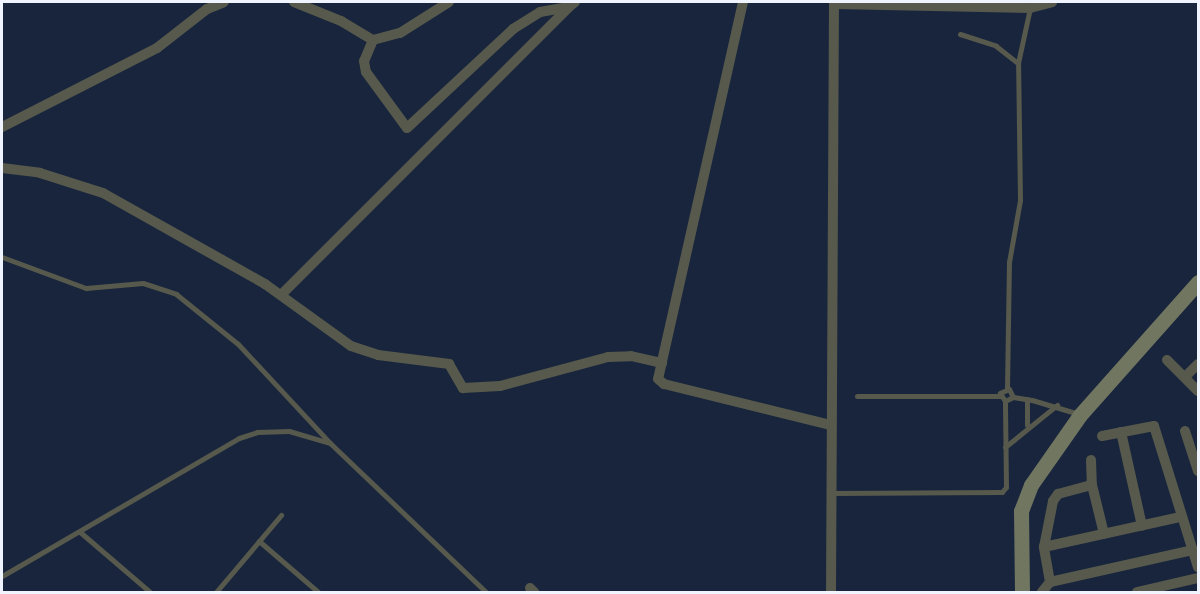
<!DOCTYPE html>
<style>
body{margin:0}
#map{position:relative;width:1200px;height:594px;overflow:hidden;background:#18253c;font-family:Barlow,sans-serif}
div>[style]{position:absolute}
.lane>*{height:5px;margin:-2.5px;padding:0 2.5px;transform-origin:2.5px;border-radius:2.5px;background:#56594c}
.street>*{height:10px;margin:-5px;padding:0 5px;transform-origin:5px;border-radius:5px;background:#56594c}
.secondary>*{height:15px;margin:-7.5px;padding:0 7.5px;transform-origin:7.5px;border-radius:7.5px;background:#717661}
span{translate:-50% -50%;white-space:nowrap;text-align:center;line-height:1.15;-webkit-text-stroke:5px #0e1b32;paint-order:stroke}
.frame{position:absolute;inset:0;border:3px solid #eff4fe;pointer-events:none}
</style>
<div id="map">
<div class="lane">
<i style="left:960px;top:34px;width:38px;rotate:18deg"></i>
<i style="left:996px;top:46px;width:28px;rotate:38deg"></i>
<i style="left:2px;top:257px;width:90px;rotate:20.3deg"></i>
<i style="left:86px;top:288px;width:57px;rotate:-5deg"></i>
<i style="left:143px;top:283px;width:35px;rotate:18deg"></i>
<i style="left:176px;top:294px;width:80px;rotate:38.9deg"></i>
<i style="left:238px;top:344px;width:134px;rotate:47.1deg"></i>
<i style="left:1007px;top:388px;width:126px;rotate:-89.1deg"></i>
<i style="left:1009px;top:262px;width:63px;rotate:-79.9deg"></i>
<i style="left:1020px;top:200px;width:137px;rotate:-90.8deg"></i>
<i style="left:1018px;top:63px;width:56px;rotate:-77.7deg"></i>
<i style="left:857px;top:396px;width:143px"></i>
<i style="left:1013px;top:397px;width:9px;rotate:-117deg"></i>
<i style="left:1009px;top:389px;width:10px;rotate:156deg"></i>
<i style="left:1000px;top:393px;width:9px;rotate:58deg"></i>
<i style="left:1005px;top:401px;width:9px;rotate:-27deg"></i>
<i style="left:1013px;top:397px;width:19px;rotate:9deg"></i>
<i style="left:1032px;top:400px;width:49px;rotate:16.6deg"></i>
<i style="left:1027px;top:399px;width:26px;rotate:90deg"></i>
<i style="left:1005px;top:447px;width:67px;rotate:-38.9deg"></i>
<i style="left:832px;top:493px;width:170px;rotate:-0.3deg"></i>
<i style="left:1002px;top:492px;width:6px;rotate:-51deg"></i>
<i style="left:1006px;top:487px;width:86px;rotate:-90.7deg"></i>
<i style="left:80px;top:532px;width:92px;rotate:40.6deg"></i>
<i style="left:259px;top:541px;width:78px;rotate:40.8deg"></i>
<i style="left:2px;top:576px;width:274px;rotate:-30.2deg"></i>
<i style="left:239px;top:438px;width:19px;rotate:-18deg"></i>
<i style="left:257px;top:432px;width:32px;rotate:-2deg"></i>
<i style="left:289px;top:431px;width:43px;rotate:16.3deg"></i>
<i style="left:330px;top:443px;width:216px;rotate:43.7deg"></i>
<i style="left:216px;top:592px;width:101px;rotate:-49.8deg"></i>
</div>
<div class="street">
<i style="left:294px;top:2px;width:51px;rotate:22deg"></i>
<i style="left:341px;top:21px;width:37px;rotate:31deg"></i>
<i style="left:373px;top:40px;width:28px;rotate:-15deg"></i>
<i style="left:400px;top:33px;width:58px;rotate:-32.3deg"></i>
<i style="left:743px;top:2px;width:386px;rotate:102.7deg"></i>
<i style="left:658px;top:379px;width:8px;rotate:40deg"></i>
<i style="left:664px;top:384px;width:172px;rotate:13.8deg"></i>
<i style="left:834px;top:4px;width:196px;rotate:1.2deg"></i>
<i style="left:1030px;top:8px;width:6px;rotate:-90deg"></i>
<i style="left:1030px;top:8px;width:23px;rotate:-15deg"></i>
<i style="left:373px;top:40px;width:23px;rotate:113deg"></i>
<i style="left:364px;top:61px;width:11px;rotate:80deg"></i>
<i style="left:366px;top:72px;width:69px;rotate:53.8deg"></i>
<i style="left:407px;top:128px;width:145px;rotate:-43deg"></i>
<i style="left:513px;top:29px;width:32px;rotate:-32deg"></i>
<i style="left:540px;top:12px;width:29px;rotate:-10deg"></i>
<i style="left:569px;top:7px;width:8px;rotate:-40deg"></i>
<i style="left:2px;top:127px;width:174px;rotate:-27deg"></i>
<i style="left:157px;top:48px;width:63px;rotate:-38deg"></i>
<i style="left:207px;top:9px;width:18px;rotate:-22deg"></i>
<i style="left:2px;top:168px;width:38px;rotate:7deg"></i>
<i style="left:40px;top:173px;width:66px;rotate:17.6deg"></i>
<i style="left:103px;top:193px;width:186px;rotate:29.3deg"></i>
<i style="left:265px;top:284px;width:106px;rotate:35.8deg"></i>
<i style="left:351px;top:346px;width:28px;rotate:18deg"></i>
<i style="left:378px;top:355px;width:72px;rotate:7.2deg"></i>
<i style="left:449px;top:364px;width:28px;rotate:60deg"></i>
<i style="left:463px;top:388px;width:37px;rotate:-3deg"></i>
<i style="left:500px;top:386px;width:112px;rotate:-15deg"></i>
<i style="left:608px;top:357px;width:23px;rotate:-2deg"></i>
<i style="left:631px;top:356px;width:32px;rotate:13deg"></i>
<i style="left:281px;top:295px;width:407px;rotate:-45deg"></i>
<i style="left:1167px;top:360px;width:44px;rotate:45deg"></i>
<i style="left:1185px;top:377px;width:18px;rotate:-45deg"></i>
<i style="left:1185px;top:431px;width:42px;rotate:72deg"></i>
<i style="left:1121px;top:432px;width:96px;rotate:77.4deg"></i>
<i style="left:1102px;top:436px;width:53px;rotate:-10.9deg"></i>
<i style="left:1154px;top:426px;width:148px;rotate:72.7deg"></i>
<i style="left:1091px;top:460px;width:25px;rotate:88deg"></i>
<i style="left:1092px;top:485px;width:50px;rotate:76.2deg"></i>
<i style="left:1044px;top:547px;width:140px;rotate:-12.4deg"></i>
<i style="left:1050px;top:582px;width:36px;rotate:-100deg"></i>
<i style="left:1044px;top:547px;width:47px;rotate:-78.9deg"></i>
<i style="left:1053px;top:501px;width:9px;rotate:-54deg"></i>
<i style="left:1058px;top:494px;width:35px;rotate:-15deg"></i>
<i style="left:530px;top:588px;width:6px;rotate:45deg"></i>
<i style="left:831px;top:592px;width:590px;rotate:-89.71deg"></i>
<i style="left:1042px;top:592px;width:13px;rotate:-51deg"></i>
<i style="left:1050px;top:582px;width:147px;rotate:-12.6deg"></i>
<i style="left:1137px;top:592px;width:63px;rotate:-12.9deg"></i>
</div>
<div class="secondary">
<i style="left:1022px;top:592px;width:81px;rotate:-90.7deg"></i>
<i style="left:1021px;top:511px;width:28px;rotate:-69deg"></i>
<i style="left:1031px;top:485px;width:85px;rotate:-55deg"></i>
<i style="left:1080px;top:415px;width:178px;rotate:-48.4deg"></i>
</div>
<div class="frame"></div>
</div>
